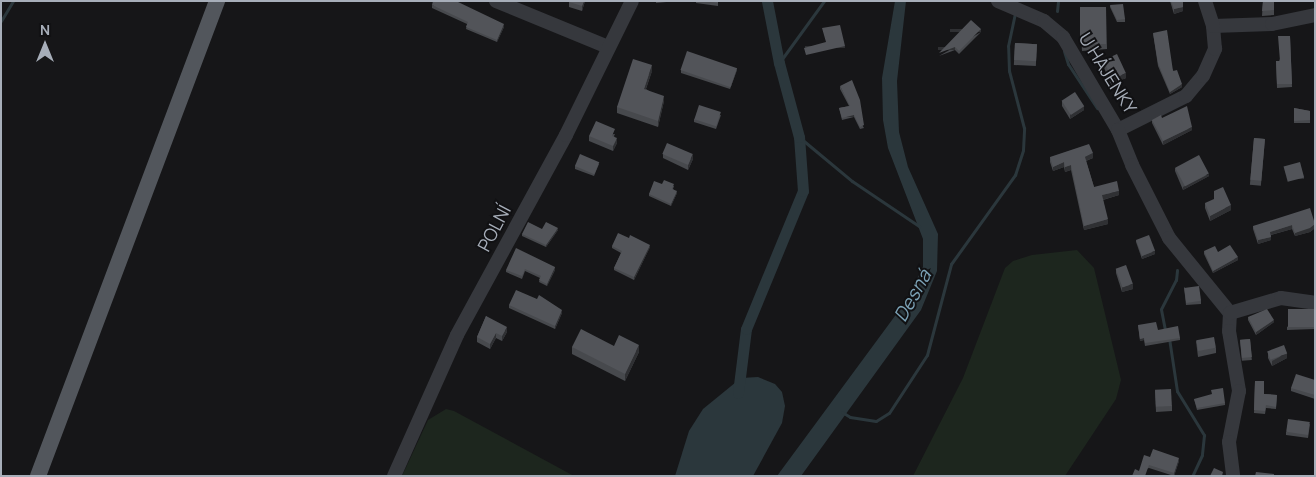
<!DOCTYPE html>
<meta charset="utf-8">
<style>
body{margin:0}
#map{position:relative;width:1316px;height:477px;overflow:hidden;background:#161618;font-family:Manrope,sans-serif}
div>[style]{position:absolute}
.green>*{inset:0;background:#1d261e}
.water>*{inset:0;background:#2b373c}
.stream>*{height:3px;margin:-1.5px;padding:0 1.5px;transform-origin:1.5px;border-radius:1.5px;background:#2b373c}
.canal>*{height:11px;margin:-5.5px;padding:0 5.5px;transform-origin:5.5px;border-radius:5.5px;background:#2b373c}
.minor>*{height:14px;margin:-7px;padding:0 7px;transform-origin:7px;border-radius:7px;background:#36383d}
.major>*{height:16px;margin:-8px;padding:0 8px;transform-origin:8px;border-radius:8px;background:#52565c}
.wall>*{inset:0;background:#47494d;transform-origin:0 0}
.shaded-wall>*{inset:0;background:#2f3033;transform-origin:0 0}
.building>*{inset:0;background:#525459;transform-origin:0 0}
span{translate:-50% -50%;white-space:nowrap;text-align:center;line-height:1.15;-webkit-text-stroke:4px #111113;paint-order:stroke}
.street-label{font-size:18px;color:#a7aeb9}
.water-label{font-size:19px;color:#7ca2b6;font-style:italic}
.frame{position:absolute;inset:0;border:2px solid #a7aeb9;pointer-events:none}
.north{position:absolute;left:20px;top:20px;width:50px;height:50px;-webkit-text-stroke:4px #111113;paint-order:stroke;rotate:0deg;font-size:14px;font-weight:700;line-height:20px;text-align:center;color:#a7aeb9}
.north::after{content:'';display:block;margin:auto;width:18px;height:22px;background:#a7aeb9;clip-path:polygon(50% 0,100% 100%,50% 72%,0 100%)}
</style>
<div id="map">
<div class="green">
<i style="clip-path:polygon(1077px 250px,1094px 268px,1121px 380px,1116px 399px,1065px 476px,913px 476px,963px 378px,1005px 268px,1013px 261px,1032px 255px)"></i>
<i style="clip-path:polygon(446px 409px,454px 411px,574px 476px,402px 476px,428px 420px)"></i>
</div>
<div class="water">
<i style="clip-path:polygon(895px 1px,906px 1px,897px 81px,899px 132px,908px 167px,938px 234px,937px 271px,921px 310px,801px 476px,777px 476px,906px 301px,923px 267px,923px 239px,888px 148px,883px 120px,882px 78px)"></i>
<i style="clip-path:polygon(758px 377px,775px 384px,782px 392px,785px 406px,782px 423px,753px 476px,675px 476px,689px 431px,703px 409px,741px 378px)"></i>
</div>
<div class="stream">
<i style="left:1057px;top:11px;width:10px;rotate:-84deg"></i>
<i style="left:1px;top:21px;width:23px;rotate:-59deg"></i>
<i style="left:1064px;top:51px;width:14px;rotate:73deg"></i>
<i style="left:1068px;top:64px;width:53px;rotate:56.6deg"></i>
<i style="left:779px;top:63px;width:77px;rotate:-54deg"></i>
<i style="left:799px;top:137px;width:69px;rotate:39.7deg"></i>
<i style="left:852px;top:181px;width:81px;rotate:33.9deg"></i>
<i style="left:1165px;top:330px;width:21px;rotate:-101deg"></i>
<i style="left:1161px;top:309px;width:33px;rotate:-63deg"></i>
<i style="left:1176px;top:280px;width:10px;rotate:-84deg"></i>
<i style="left:1169px;top:338px;width:54px;rotate:81.4deg"></i>
<i style="left:1177px;top:391px;width:52px;rotate:58.5deg"></i>
<i style="left:1204px;top:435px;width:20px;rotate:96deg"></i>
<i style="left:1202px;top:455px;width:23px;rotate:115deg"></i>
<i style="left:842px;top:412px;width:9px;rotate:32deg"></i>
<i style="left:850px;top:417px;width:26px;rotate:9deg"></i>
<i style="left:876px;top:421px;width:15px;rotate:-32deg"></i>
<i style="left:889px;top:413px;width:69px;rotate:-56.8deg"></i>
<i style="left:927px;top:355px;width:94px;rotate:-75.2deg"></i>
<i style="left:951px;top:264px;width:110px;rotate:-54.3deg"></i>
<i style="left:1015px;top:175px;width:26px;rotate:-72deg"></i>
<i style="left:1023px;top:150px;width:22px;rotate:-87deg"></i>
<i style="left:1024px;top:128px;width:59px;rotate:-104.7deg"></i>
<i style="left:1009px;top:71px;width:25px;rotate:-92deg"></i>
<i style="left:1008px;top:46px;width:35px;rotate:-78deg"></i>
</div>
<div class="canal">
<i style="left:738px;top:393px;width:64px;rotate:-82.9deg"></i>
<i style="left:746px;top:329px;width:149px;rotate:-67.6deg"></i>
<i style="left:803px;top:191px;width:54px;rotate:-94.2deg"></i>
<i style="left:799px;top:137px;width:77px;rotate:-105.1deg"></i>
<i style="left:779px;top:63px;width:63px;rotate:-101deg"></i>
</div>
<div class="minor">
<i style="left:496px;top:1px;width:121px;rotate:22.3deg"></i>
<i style="left:998px;top:1px;width:50px;rotate:23.5deg"></i>
<i style="left:1044px;top:21px;width:25px;rotate:40deg"></i>
<i style="left:1063px;top:37px;width:108px;rotate:59.4deg"></i>
<i style="left:1118px;top:130px;width:76px;rotate:-26.6deg"></i>
<i style="left:1186px;top:96px;width:26px;rotate:-50deg"></i>
<i style="left:1203px;top:76px;width:30px;rotate:-66deg"></i>
<i style="left:1215px;top:49px;width:23px;rotate:-95deg"></i>
<i style="left:1213px;top:26px;width:59px;rotate:-1.9deg"></i>
<i style="left:1272px;top:24px;width:44px;rotate:-11.8deg"></i>
<i style="left:1205px;top:1px;width:26px;rotate:72deg"></i>
<i style="left:1118px;top:130px;width:38px;rotate:68deg"></i>
<i style="left:1132px;top:165px;width:82px;rotate:63.1deg"></i>
<i style="left:1169px;top:238px;width:97px;rotate:50.9deg"></i>
<i style="left:1230px;top:313px;width:18px;rotate:93deg"></i>
<i style="left:1229px;top:331px;width:61px;rotate:80.5deg"></i>
<i style="left:1239px;top:391px;width:52px;rotate:101.1deg"></i>
<i style="left:1229px;top:442px;width:34px;rotate:83deg"></i>
<i style="left:1230px;top:313px;width:53px;rotate:-16.4deg"></i>
<i style="left:1281px;top:298px;width:34px;rotate:8deg"></i>
<i style="left:394px;top:476px;width:154px;rotate:-65.9deg"></i>
<i style="left:457px;top:335px;width:228px;rotate:-61.4deg"></i>
<i style="left:566px;top:135px;width:149px;rotate:-63.8deg"></i>
</div>
<div class="major">
<i style="left:38px;top:476px;width:508px;rotate:-69.35deg"></i>
</div>
<div class="wall">
<i style="clip-path:polygon(585px 1px,582px 11px,569px 7px,569px 2px)"></i>
<i style="clip-path:polygon(656px 1px,677px 1px,656px 3px)"></i>
<i style="clip-path:polygon(696px 1px,718px 1px,718px 6px,696px 3px)"></i>
<i style="clip-path:polygon(1170px 1px,1183px 1px,1183px 11px,1174px 14px)"></i>
<i style="clip-path:polygon(1263px 1px,1274px 1px,1274px 15px,1262px 16px)"></i>
<i style="clip-path:polygon(432px 5px,504px 27px,497px 42px,466px 29px,467px 24px,432px 8px)"></i>
<i style="clip-path:polygon(1110px 5px,1125px 19px,1125px 22px,1117px 22px,1110px 7px)"></i>
<i style="clip-path:polygon(1106px 7px,1107px 49px,1082px 51px,1080px 14px)"></i>
<i style="clip-path:polygon(981px 32px,959px 54px,955px 50px,939px 56px)"></i>
<i style="clip-path:polygon(1153px 33px,1182px 87px,1170px 94px,1158px 66px)"></i>
<i style="clip-path:polygon(1290px 36px,1292px 87px,1277px 88px,1276px 61px,1279px 61px)"></i>
<i style="left:1015px;top:43px;width:22px;height:22px;rotate:3deg"></i>
<i style="clip-path:polygon(1103px 60px,1126px 78px,1111px 85px,1103px 65px)"></i>
<i style="clip-path:polygon(681px 70px,737px 70px,730px 89px,681px 73px)"></i>
<i style="clip-path:polygon(652px 71px,646px 89px,664px 101px,658px 127px,617px 113px,617px 107px)"></i>
<i style="clip-path:polygon(840px 86px,864px 128px,860px 129px,854px 117px,842px 120px,839px 108px,849px 106px,840px 89px)"></i>
<i style="clip-path:polygon(1062px 101px,1084px 110px,1070px 119px,1062px 106px)"></i>
<i style="clip-path:polygon(1294px 108px,1310px 111px,1310px 123px,1294px 123px)"></i>
<i style="clip-path:polygon(721px 115px,716px 129px,694px 122px,694px 119px)"></i>
<i style="clip-path:polygon(1162px 118px,1192px 130px,1163px 145px,1152px 123px,1152px 120px)"></i>
<i style="clip-path:polygon(615px 134px,614px 136px,617px 143px,613px 151px,589px 141px,589px 136px)"></i>
<i style="left:1254px;top:138px;width:11px;height:47px;rotate:5deg"></i>
<i style="clip-path:polygon(663px 154px,693px 159px,688px 170px,663px 158px)"></i>
<i style="clip-path:polygon(1050px 157px,1093px 158px,1086px 161px,1094px 187px,1119px 195px,1103px 200px,1108px 224px,1084px 230px,1071px 170px,1065px 172px,1064px 167px,1053px 171px,1050px 162px)"></i>
<i style="clip-path:polygon(599px 164px,594px 176px,575px 169px,575px 166px)"></i>
<i style="clip-path:polygon(1175px 168px,1209px 176px,1183px 190px,1175px 171px)"></i>
<i style="clip-path:polygon(662px 184px,674px 186px,673px 189px,677px 193px,671px 206px,649px 196px,649px 194px)"></i>
<i style="clip-path:polygon(1205px 203px,1231px 210px,1210px 221px,1205px 208px)"></i>
<i style="clip-path:polygon(1315px 224px,1315px 228px,1310px 232px,1295px 236px,1292px 229px,1271px 235px,1271px 240px,1258px 244px,1253px 229px,1253px 226px)"></i>
<i style="clip-path:polygon(542px 229px,558px 230px,546px 247px,522px 236px,522px 234px)"></i>
<i style="clip-path:polygon(1136px 240px,1155px 254px,1142px 259px,1136px 242px)"></i>
<i style="clip-path:polygon(612px 246px,650px 247px,634px 280px,614px 270px,614px 268px,621px 253px,612px 248px)"></i>
<i style="clip-path:polygon(1204px 251px,1238px 260px,1213px 273px,1204px 254px)"></i>
<i style="clip-path:polygon(555px 267px,555px 270px,547px 286px,539px 282px,540px 278px,525px 271px,522px 279px,506px 272px,506px 270px)"></i>
<i style="clip-path:polygon(1116px 269px,1133px 289px,1122px 292px,1116px 273px)"></i>
<i style="clip-path:polygon(1184px 287px,1201px 301px,1201px 304px,1186px 305px)"></i>
<i style="clip-path:polygon(537px 299px,562px 313px,555px 329px,509px 308px,509px 305px)"></i>
<i style="clip-path:polygon(1315px 309px,1315px 329px,1287px 330px,1287px 327px)"></i>
<i style="clip-path:polygon(486px 316px,507px 332px,502px 341px,496px 338px,490px 349px,477px 342px,477px 337px)"></i>
<i style="clip-path:polygon(1248px 317px,1274px 322px,1256px 335px,1248px 320px)"></i>
<i style="clip-path:polygon(1138px 325px,1158px 330px,1180px 338px,1180px 340px,1145px 346px,1144px 340px,1140px 341px)"></i>
<i style="left:1250px;top:339px;width:21px;height:10px;rotate:85deg"></i>
<i style="clip-path:polygon(1196px 341px,1216px 348px,1216px 353px,1198px 357px)"></i>
<i style="clip-path:polygon(614px 346px,639px 352px,625px 381px,572px 354px,572px 347px)"></i>
<i style="clip-path:polygon(1268px 353px,1287px 358px,1272px 366px,1268px 358px)"></i>
<i style="clip-path:polygon(1315px 380px,1315px 399px,1291px 391px,1291px 388px)"></i>
<i style="clip-path:polygon(1255px 381px,1264px 394px,1277px 395px,1276px 409px,1266px 408px,1265px 414px,1254px 413px)"></i>
<i style="clip-path:polygon(1155px 390px,1172px 406px,1172px 411px,1156px 412px)"></i>
<i style="clip-path:polygon(1194px 399px,1225px 403px,1225px 405px,1197px 410px)"></i>
<i style="clip-path:polygon(1310px 424px,1308px 438px,1286px 435px,1286px 432px)"></i>
<i style="clip-path:polygon(1150px 457px,1179px 461px,1174px 476px,1149px 468px,1139px 471px)"></i>
</div>
<div class="shaded-wall">
<i style="clip-path:polygon(584px 1px,585px 1px,582px 11px,582px 6px)"></i>
<i style="clip-path:polygon(1183px 7px,1183px 11px,1174px 14px,1174px 9px)"></i>
<i style="clip-path:polygon(504px 24px,504px 27px,497px 42px,497px 40px)"></i>
<i style="left:981px;top:29px;width:3px;height:31px;rotate:90deg"></i>
<i style="left:845px;top:46px;width:2px;height:40px;rotate:90deg"></i>
<i style="left:955px;top:47px;width:3px;height:17px;rotate:90deg"></i>
<i style="clip-path:polygon(652px 65px,652px 71px,644px 94px,644px 89px)"></i>
<i style="clip-path:polygon(737px 68px,737px 70px,730px 89px,730px 87px)"></i>
<i style="clip-path:polygon(1126px 73px,1126px 78px,1111px 85px,1111px 80px)"></i>
<i style="clip-path:polygon(1182px 84px,1182px 87px,1170px 94px,1170px 92px)"></i>
<i style="clip-path:polygon(664px 96px,664px 101px,658px 127px,658px 121px)"></i>
<i style="clip-path:polygon(1084px 106px,1084px 110px,1070px 119px,1070px 114px)"></i>
<i style="left:854px;top:115px;width:2px;height:12px;rotate:90deg"></i>
<i style="clip-path:polygon(1192px 127px,1192px 130px,1163px 145px,1163px 141px)"></i>
<i style="clip-path:polygon(617px 138px,617px 143px,613px 151px,613px 146px)"></i>
<i style="clip-path:polygon(1093px 153px,1093px 158px,1085px 161px,1085px 157px)"></i>
<i style="clip-path:polygon(693px 154px,693px 159px,688px 170px,688px 165px)"></i>
<i style="clip-path:polygon(1064px 162px,1064px 167px,1053px 171px,1053px 167px)"></i>
<i style="clip-path:polygon(1071px 165px,1071px 170px,1065px 172px,1065px 167px)"></i>
<i style="clip-path:polygon(1209px 174px,1209px 176px,1183px 190px,1183px 187px)"></i>
<i style="left:1304px;top:177px;width:2px;height:16px;rotate:90deg"></i>
<i style="clip-path:polygon(677px 191px,677px 193px,671px 206px,671px 204px)"></i>
<i style="clip-path:polygon(1119px 191px,1119px 195px,1102px 200px,1102px 195px)"></i>
<i style="clip-path:polygon(1231px 205px,1231px 210px,1210px 221px,1210px 216px)"></i>
<i style="clip-path:polygon(1108px 219px,1108px 224px,1084px 230px,1084px 226px)"></i>
<i style="clip-path:polygon(1315px 224px,1315px 228px,1310px 232px,1295px 236px,1295px 233px)"></i>
<i style="clip-path:polygon(1292px 225px,1292px 229px,1270px 235px,1270px 232px)"></i>
<i style="clip-path:polygon(558px 228px,558px 230px,546px 247px,546px 245px)"></i>
<i style="clip-path:polygon(1271px 237px,1271px 240px,1258px 244px,1258px 240px)"></i>
<i style="clip-path:polygon(650px 245px,650px 247px,634px 280px,634px 277px)"></i>
<i style="clip-path:polygon(1155px 251px,1155px 254px,1142px 259px,1142px 256px)"></i>
<i style="clip-path:polygon(1238px 257px,1238px 260px,1213px 273px,1213px 271px)"></i>
<i style="clip-path:polygon(555px 267px,555px 270px,547px 286px,547px 284px)"></i>
<i style="clip-path:polygon(1133px 284px,1133px 289px,1122px 292px,1122px 287px)"></i>
<i style="clip-path:polygon(562px 310px,562px 313px,555px 329px,555px 326px)"></i>
<i style="clip-path:polygon(1274px 320px,1274px 322px,1256px 335px,1256px 332px)"></i>
<i style="clip-path:polygon(507px 327px,507px 332px,502px 341px,502px 336px)"></i>
<i style="clip-path:polygon(496px 333px,496px 338px,490px 349px,490px 344px)"></i>
<i style="clip-path:polygon(1144px 338px,1144px 340px,1140px 341px,1140px 339px)"></i>
<i style="clip-path:polygon(639px 345px,639px 352px,625px 381px,625px 374px)"></i>
<i style="clip-path:polygon(1287px 353px,1287px 358px,1272px 366px,1272px 361px)"></i>
<i style="clip-path:polygon(1179px 458px,1179px 461px,1174px 476px,1174px 473px)"></i>
</div>
<div class="building">
<i style="clip-path:polygon(433px 1px,456px 1px,504px 24px,497px 40px,466px 27px,468px 22px,432px 5px)"></i>
<i style="clip-path:polygon(570px 1px,584px 1px,582px 6px,569px 2px)"></i>
<i style="clip-path:polygon(703px 1px,718px 1px,718px 3px)"></i>
<i style="clip-path:polygon(1171px 1px,1183px 1px,1183px 7px,1174px 9px)"></i>
<i style="clip-path:polygon(1263px 1px,1274px 1px,1274px 10px,1262px 11px)"></i>
<i style="clip-path:polygon(1123px 4px,1125px 19px,1117px 20px,1110px 5px)"></i>
<i style="left:1080px;top:7px;width:26px;height:37px"></i>
<i style="clip-path:polygon(971px 20px,981px 29px,959px 51px,955px 47px,939px 53px)"></i>
<i style="clip-path:polygon(840px 25px,845px 46px,806px 55px,804px 48px,826px 42px,822px 28px)"></i>
<i style="clip-path:polygon(1167px 30px,1173px 71px,1177px 70px,1182px 84px,1170px 92px,1158px 63px,1153px 33px)"></i>
<i style="clip-path:polygon(1278px 36px,1290px 36px,1292px 84px,1277px 84px,1276px 61px,1280px 61px)"></i>
<i style="left:1015px;top:43px;width:22px;height:17px;rotate:3deg"></i>
<i style="left:687px;top:51px;width:53px;height:20px;rotate:19deg"></i>
<i style="left:1117px;top:54px;width:21px;height:15px;rotate:65deg"></i>
<i style="clip-path:polygon(633px 59px,652px 65px,644px 89px,664px 96px,658px 121px,617px 107px)"></i>
<i style="clip-path:polygon(852px 80px,860px 100px,864px 125px,860px 127px,854px 115px,842px 118px,839px 108px,850px 106px,840px 86px)"></i>
<i style="left:1075px;top:92px;width:17px;height:16px;rotate:57deg"></i>
<i style="left:699px;top:105px;width:23px;height:15px;rotate:18deg"></i>
<i style="clip-path:polygon(1187px 106px,1192px 127px,1163px 141px,1152px 120px,1161px 115px,1162px 118px)"></i>
<i style="clip-path:polygon(1294px 108px,1310px 111px,1310px 120px,1294px 121px)"></i>
<i style="clip-path:polygon(596px 121px,615px 129px,612px 136px,617px 138px,613px 146px,589px 136px)"></i>
<i style="left:1254px;top:138px;width:11px;height:42px;rotate:5deg"></i>
<i style="left:667px;top:143px;width:28px;height:12px;rotate:23deg"></i>
<i style="clip-path:polygon(1089px 144px,1093px 153px,1085px 157px,1094px 187px,1117px 181px,1119px 191px,1102px 195px,1108px 219px,1084px 226px,1071px 165px,1065px 167px,1064px 162px,1053px 167px,1050px 157px)"></i>
<i style="left:580px;top:154px;width:21px;height:13px;rotate:23deg"></i>
<i style="left:1199px;top:155px;width:21px;height:27px;rotate:62deg"></i>
<i style="left:1300px;top:162px;width:16px;height:17px;rotate:75deg"></i>
<i style="clip-path:polygon(664px 180px,674px 184px,672px 189px,677px 191px,671px 204px,649px 194px,654px 181px,662px 184px)"></i>
<i style="clip-path:polygon(1223px 187px,1231px 205px,1210px 216px,1205px 203px,1214px 199px,1214px 191px)"></i>
<i style="clip-path:polygon(1310px 208px,1315px 224px,1310px 228px,1295px 233px,1292px 225px,1270px 232px,1271px 237px,1258px 240px,1253px 226px)"></i>
<i style="clip-path:polygon(528px 222px,542px 229px,546px 222px,558px 228px,546px 245px,522px 234px)"></i>
<i style="clip-path:polygon(618px 233px,629px 238px,630px 235px,650px 245px,634px 277px,614px 268px,622px 251px,612px 246px)"></i>
<i style="left:1149px;top:235px;width:17px;height:14px;rotate:69deg"></i>
<i style="clip-path:polygon(1230px 245px,1238px 257px,1213px 271px,1204px 251px,1215px 246px,1218px 252px)"></i>
<i style="clip-path:polygon(516px 248px,555px 267px,547px 284px,539px 280px,541px 276px,525px 269px,522px 276px,506px 270px)"></i>
<i style="left:1126px;top:265px;width:20px;height:11px;rotate:70deg"></i>
<i style="left:1199px;top:286px;width:15px;height:15px;rotate:82deg"></i>
<i style="clip-path:polygon(516px 290px,537px 299px,539px 295px,562px 310px,555px 326px,509px 305px)"></i>
<i style="clip-path:polygon(1267px 309px,1274px 320px,1256px 332px,1248px 317px)"></i>
<i style="left:1288px;top:309px;width:27px;height:18px"></i>
<i style="clip-path:polygon(486px 316px,507px 327px,502px 336px,496px 333px,490px 344px,477px 337px)"></i>
<i style="clip-path:polygon(1156px 322px,1158px 330px,1178px 326px,1180px 338px,1145px 343px,1144px 338px,1140px 339px,1138px 325px)"></i>
<i style="clip-path:polygon(581px 329px,614px 346px,619px 335px,639px 345px,625px 374px,572px 347px)"></i>
<i style="left:1214px;top:337px;width:11px;height:18px;rotate:80deg"></i>
<i style="left:1250px;top:339px;width:18px;height:10px;rotate:84deg"></i>
<i style="left:1284px;top:345px;width:9px;height:18px;rotate:69deg"></i>
<i style="clip-path:polygon(1296px 374px,1315px 380px,1315px 395px,1291px 388px)"></i>
<i style="clip-path:polygon(1255px 381px,1264px 381px,1264px 394px,1277px 395px,1276px 407px,1266px 405px,1265px 411px,1254px 410px)"></i>
<i style="clip-path:polygon(1223px 388px,1225px 403px,1197px 408px,1194px 399px,1212px 394px,1211px 390px)"></i>
<i style="left:1171px;top:389px;width:17px;height:16px;rotate:87deg"></i>
<i style="left:1288px;top:419px;width:22px;height:13px;rotate:8deg"></i>
<i style="clip-path:polygon(1153px 449px,1179px 458px,1174px 473px,1149px 465px,1145px 476px,1132px 476px,1135px 469px,1139px 471px,1144px 455px,1150px 457px)"></i>
<i style="clip-path:polygon(1214px 468px,1223px 472px,1222px 476px,1210px 476px)"></i>
<i style="clip-path:polygon(1256px 472px,1274px 474px,1274px 476px,1255px 476px)"></i>
</div>
<div class="street-label">
<span style="left:1108px;top:73px;rotate:58deg">U HÁJENKY</span>
<span style="left:494px;top:228px;rotate:-62deg">POLNÍ</span>
</div>
<div class="water-label">
<span style="left:913px;top:296px;rotate:-61deg">Desná</span>
</div>
<div class="frame"></div>
<div class="north">N</div>
</div>
